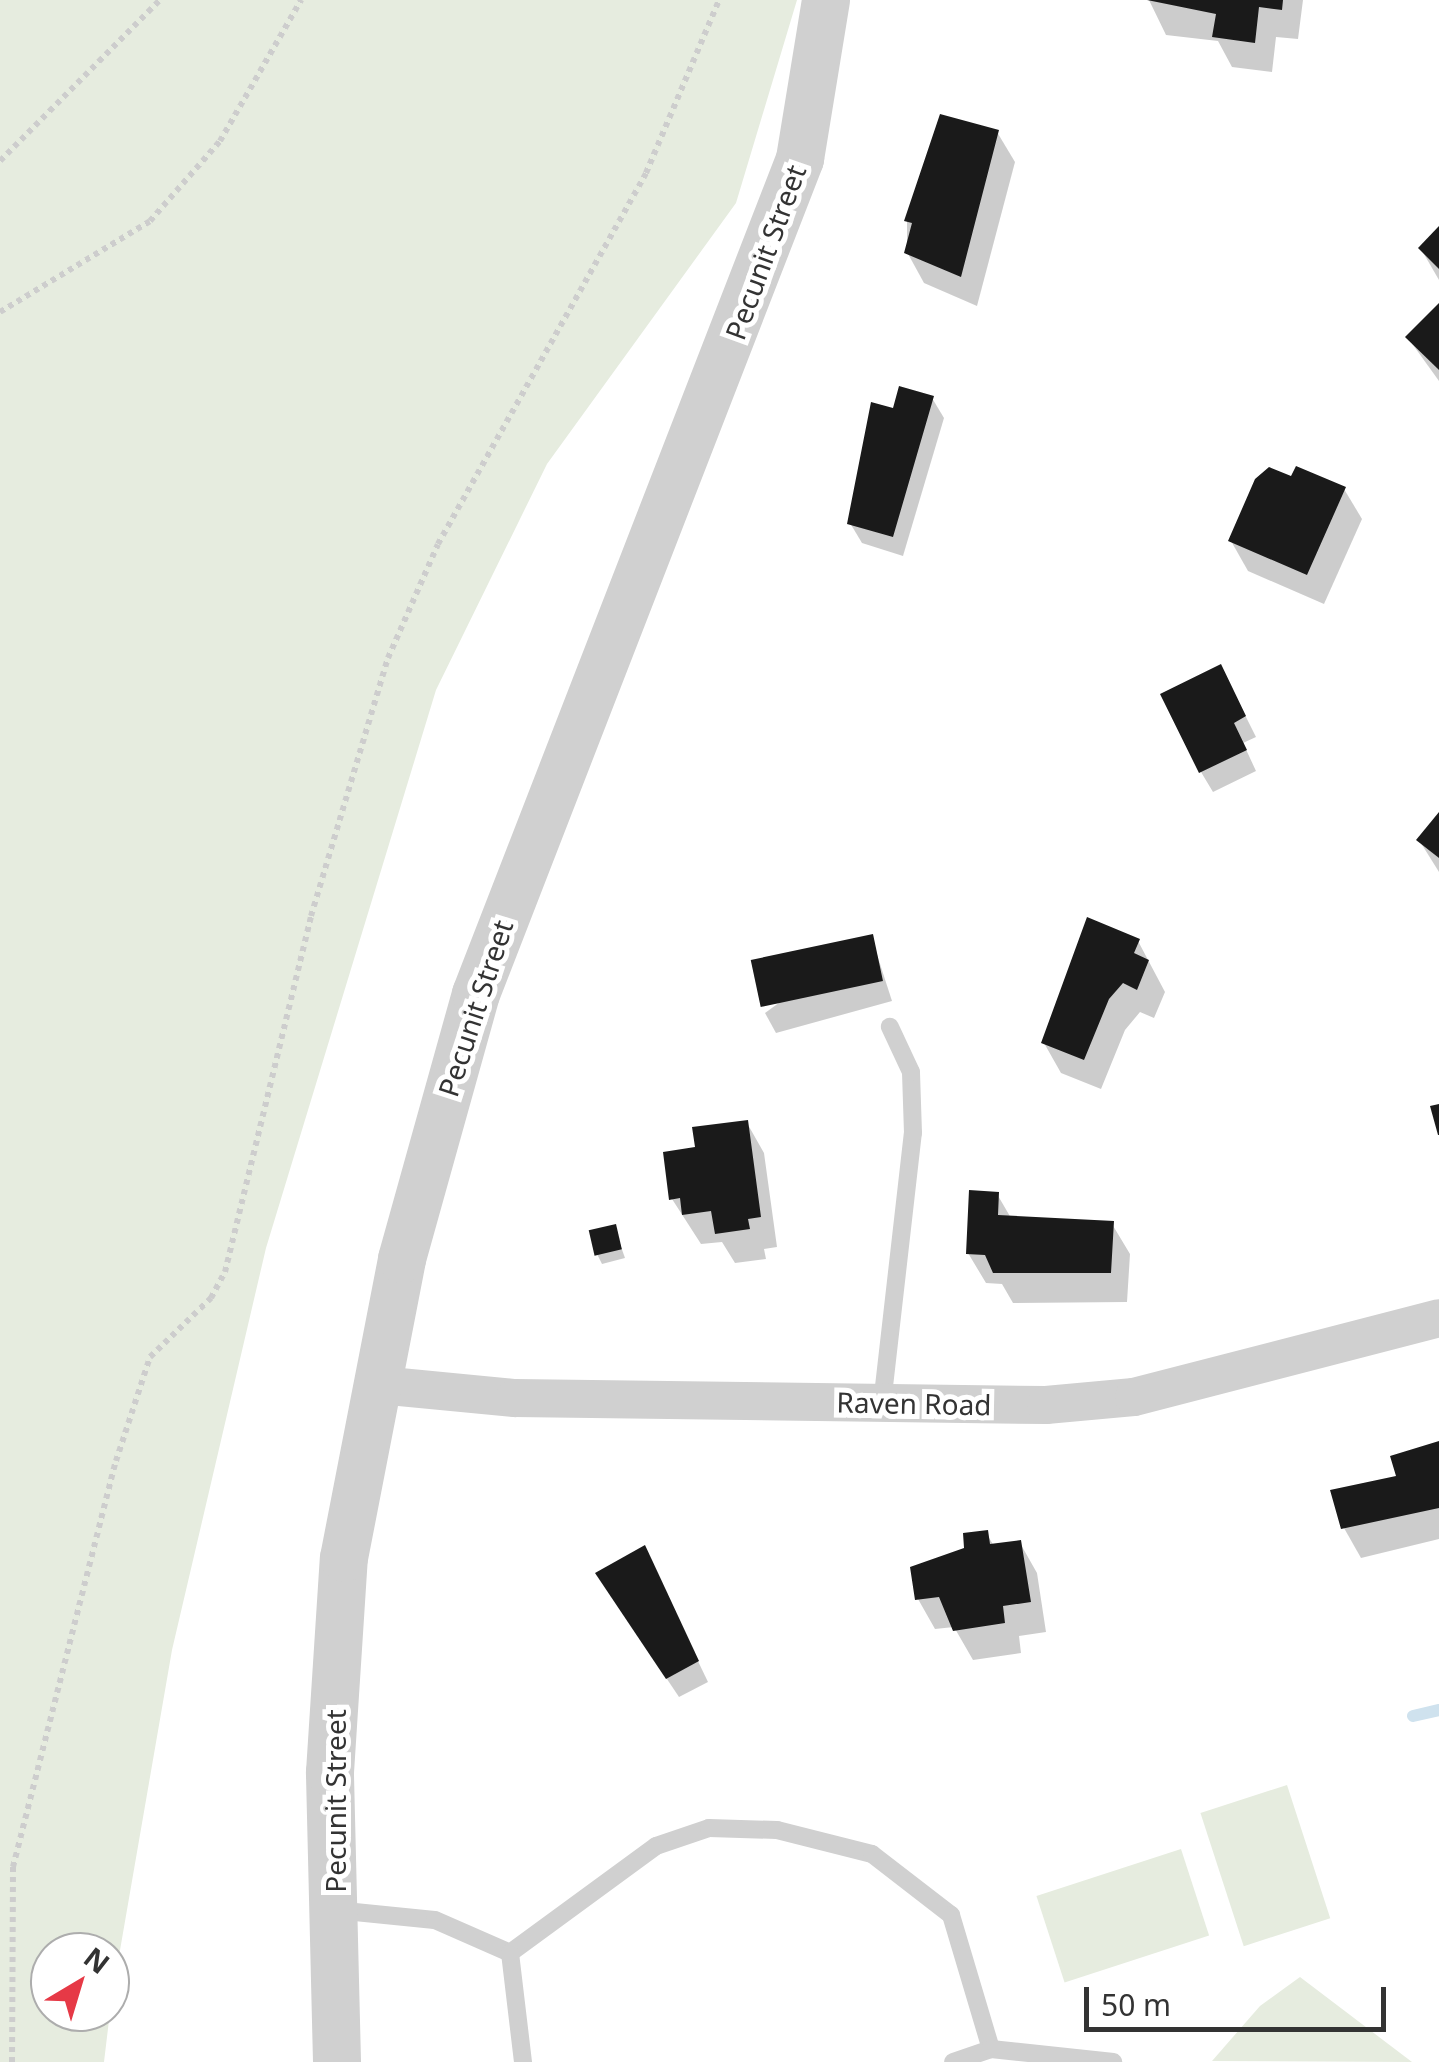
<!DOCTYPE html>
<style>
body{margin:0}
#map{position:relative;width:1439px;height:2062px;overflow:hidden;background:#fff;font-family:"Noto Sans",sans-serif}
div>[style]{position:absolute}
.green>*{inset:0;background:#e6ecdf;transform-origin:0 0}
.shadow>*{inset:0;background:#0003}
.stream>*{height:12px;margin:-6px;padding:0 6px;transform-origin:6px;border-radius:6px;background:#cfe2ee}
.building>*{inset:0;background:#1a1a1a;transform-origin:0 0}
.path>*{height:6px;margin-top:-3px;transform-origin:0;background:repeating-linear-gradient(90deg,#cdcdcd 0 5px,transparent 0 10px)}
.service>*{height:18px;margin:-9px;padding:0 9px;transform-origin:9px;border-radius:9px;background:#d0d0d0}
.minor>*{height:38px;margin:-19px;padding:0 19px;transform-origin:19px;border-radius:19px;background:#d0d0d0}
.tertiary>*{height:48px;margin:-24px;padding:0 24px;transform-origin:24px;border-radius:24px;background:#d0d0d0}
span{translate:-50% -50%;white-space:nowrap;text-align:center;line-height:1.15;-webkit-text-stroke:10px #fff;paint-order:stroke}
.street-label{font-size:28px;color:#333}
.north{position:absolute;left:30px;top:1932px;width:100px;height:100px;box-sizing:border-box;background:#fff;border:2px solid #adadad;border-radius:50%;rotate:38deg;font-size:28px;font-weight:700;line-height:40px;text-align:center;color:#333}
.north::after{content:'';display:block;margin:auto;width:35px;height:45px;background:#e63946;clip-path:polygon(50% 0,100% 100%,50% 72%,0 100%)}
.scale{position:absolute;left:1084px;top:1987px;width:302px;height:45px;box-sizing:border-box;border:5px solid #333;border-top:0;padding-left:12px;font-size:30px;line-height:35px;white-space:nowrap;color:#333;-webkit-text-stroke:8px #fff;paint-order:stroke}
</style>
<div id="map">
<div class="green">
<i style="clip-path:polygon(0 0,797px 0,736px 203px,547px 464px,436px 690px,266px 1248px,172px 1650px,110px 2008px,110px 1952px,50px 1952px,50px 2012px,110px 2012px,104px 2062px,0 2062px)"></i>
<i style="left:1287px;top:1785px;width:140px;height:91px;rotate:72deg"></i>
<i style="left:1181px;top:1849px;width:91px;height:152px;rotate:72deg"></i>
<i style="clip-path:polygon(1300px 1977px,1412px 2062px,1212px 2061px,1260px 2006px)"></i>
</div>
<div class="shadow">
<i style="clip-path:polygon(1149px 0,1303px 0,1298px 39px,1276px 37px,1272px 72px,1232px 67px,1218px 41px,1166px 35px)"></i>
<i style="clip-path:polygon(997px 132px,1015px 162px,977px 306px,924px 283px,907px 252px,907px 221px)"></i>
<i style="clip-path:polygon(1439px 230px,1439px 280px,1421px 249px)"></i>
<i style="clip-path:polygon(1439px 306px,1439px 381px,1408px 338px)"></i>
<i style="clip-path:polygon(932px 398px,944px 418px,903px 556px,862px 543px,850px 523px,894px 411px)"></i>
<i style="clip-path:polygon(1293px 479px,1344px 489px,1362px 519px,1324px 604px,1248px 571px,1231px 541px)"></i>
<i style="clip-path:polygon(1231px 687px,1256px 737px,1243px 743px,1256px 771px,1213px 792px,1201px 772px)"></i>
<i style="clip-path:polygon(1439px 816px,1439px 872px,1419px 840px)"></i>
<i style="clip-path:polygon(871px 936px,892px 1001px,776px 1033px,765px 1013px)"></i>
<i style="clip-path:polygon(1138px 941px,1165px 992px,1154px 1018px,1140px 1012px,1125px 1030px,1101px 1089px,1061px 1073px,1044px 1043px)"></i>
<i style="clip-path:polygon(747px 1123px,764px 1153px,777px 1247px,764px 1249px,766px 1259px,735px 1263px,722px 1242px,701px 1244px,672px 1199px,698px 1150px)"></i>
<i style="clip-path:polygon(997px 1194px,1011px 1218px,1112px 1224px,1130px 1254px,1127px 1302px,1013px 1303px,1002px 1284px,986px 1283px,968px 1253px)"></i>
<i style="clip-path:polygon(614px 1227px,625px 1258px,602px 1264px,597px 1254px)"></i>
<i style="clip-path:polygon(1439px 1444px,1439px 1539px,1361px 1558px,1344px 1528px)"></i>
<i style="clip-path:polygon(986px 1533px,994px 1546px,1020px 1543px,1037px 1573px,1046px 1632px,1019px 1636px,1021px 1653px,973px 1660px,954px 1627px,935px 1629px,918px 1599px)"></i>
<i style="clip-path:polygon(644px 1549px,708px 1682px,679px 1697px,610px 1594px)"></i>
</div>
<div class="stream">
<i style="left:1413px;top:1716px;width:27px;rotate:-13deg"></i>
</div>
<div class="building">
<i style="clip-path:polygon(1147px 0,1283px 0,1282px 10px,1259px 7px,1255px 43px,1212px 37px,1216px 14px)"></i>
<i style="clip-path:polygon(940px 114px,999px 130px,961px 277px,904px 253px,912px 223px,904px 221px)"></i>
<i style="clip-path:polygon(1439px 226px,1439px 269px,1418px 248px)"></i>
<i style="clip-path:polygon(1439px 303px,1439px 370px,1405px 337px)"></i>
<i style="clip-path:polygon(899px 386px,934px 396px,893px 537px,847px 524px,871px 402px,893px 408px)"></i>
<i style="clip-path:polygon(1296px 466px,1346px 487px,1307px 575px,1228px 541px,1255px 479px,1269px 467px,1291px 476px)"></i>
<i style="clip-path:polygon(1221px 664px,1246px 716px,1234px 723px,1247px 750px,1199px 773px,1160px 694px)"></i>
<i style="clip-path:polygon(1439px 812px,1439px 858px,1416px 840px)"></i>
<i style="clip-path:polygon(1087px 917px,1140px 939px,1134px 953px,1149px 960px,1137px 990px,1123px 983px,1109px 999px,1084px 1060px,1041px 1043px)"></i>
<i style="left:873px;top:934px;width:48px;height:125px;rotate:78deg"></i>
<i style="clip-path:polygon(1439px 1104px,1439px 1135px,1438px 1135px,1430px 1106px)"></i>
<i style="clip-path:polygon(748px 1120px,761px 1217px,748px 1219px,750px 1229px,715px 1234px,711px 1211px,682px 1215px,680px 1198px,669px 1200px,663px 1152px,695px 1147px,692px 1127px)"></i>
<i style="clip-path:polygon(969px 1190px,999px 1192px,998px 1215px,1114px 1221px,1111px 1273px,993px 1273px,985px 1255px,966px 1254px)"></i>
<i style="left:616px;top:1224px;width:26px;height:28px;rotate:77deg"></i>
<i style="clip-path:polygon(1439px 1441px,1439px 1508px,1341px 1529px,1330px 1490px,1396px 1476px,1390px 1456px)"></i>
<i style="clip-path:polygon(988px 1530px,990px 1544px,1021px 1540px,1031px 1602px,1003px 1606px,1005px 1623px,953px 1631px,939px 1597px,915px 1600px,910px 1567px,964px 1548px,963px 1533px)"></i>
<i style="clip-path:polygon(645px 1545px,699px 1661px,666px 1679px,595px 1573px)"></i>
</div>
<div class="path">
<i style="left:0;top:161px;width:227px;rotate:-45.2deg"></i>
<i style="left:0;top:312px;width:175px;rotate:-31.2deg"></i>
<i style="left:150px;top:221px;width:106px;rotate:-48.8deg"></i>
<i style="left:220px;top:141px;width:163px;rotate:-60.1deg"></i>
<i style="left:12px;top:2062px;width:195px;rotate:-89.7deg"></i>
<i style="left:13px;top:1867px;width:419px;rotate:-75.8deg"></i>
<i style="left:116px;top:1461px;width:109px;rotate:-71.9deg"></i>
<i style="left:150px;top:1357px;width:85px;rotate:-44deg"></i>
<i style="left:211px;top:1298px;width:30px;rotate:-62deg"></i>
<i style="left:225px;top:1272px;width:366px;rotate:-76.4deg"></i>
<i style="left:311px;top:916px;width:269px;rotate:-73.4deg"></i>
<i style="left:388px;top:658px;width:124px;rotate:-66.3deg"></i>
<i style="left:438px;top:544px;width:425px;rotate:-60.7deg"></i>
<i style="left:646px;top:173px;width:188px;rotate:-67.1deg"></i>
</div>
<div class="service">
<i style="left:882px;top:1404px;width:273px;rotate:-83.5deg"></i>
<i style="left:913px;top:1133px;width:61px;rotate:-91.9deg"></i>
<i style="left:911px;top:1072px;width:50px;rotate:-115deg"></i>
<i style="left:335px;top:1910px;width:100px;rotate:5.7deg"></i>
<i style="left:435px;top:1920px;width:82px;rotate:23.7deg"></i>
<i style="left:510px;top:1953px;width:181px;rotate:-36.2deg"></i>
<i style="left:656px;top:1846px;width:56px;rotate:-18.8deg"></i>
<i style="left:709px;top:1828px;width:68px;rotate:1.7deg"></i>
<i style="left:777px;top:1830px;width:98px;rotate:14.2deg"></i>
<i style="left:872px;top:1854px;width:100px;rotate:37.7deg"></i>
<i style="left:951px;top:1915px;width:140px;rotate:73.4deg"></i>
<i style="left:991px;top:2049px;width:40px;rotate:161.1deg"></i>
<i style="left:510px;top:1953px;width:110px;rotate:83.2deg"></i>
<i style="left:991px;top:2049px;width:123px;rotate:6.1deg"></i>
</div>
<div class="minor">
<i style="left:379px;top:1385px;width:137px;rotate:5.5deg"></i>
<i style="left:515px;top:1398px;width:531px;rotate:0.76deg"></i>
<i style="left:1046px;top:1405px;width:88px;rotate:-5.2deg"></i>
<i style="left:1134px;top:1397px;width:315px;rotate:-14.5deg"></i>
</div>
<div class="tertiary">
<i style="left:337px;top:2062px;width:290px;rotate:-91.4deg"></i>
<i style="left:330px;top:1772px;width:214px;rotate:-86.3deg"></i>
<i style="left:344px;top:1558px;width:305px;rotate:-79deg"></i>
<i style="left:402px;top:1259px;width:275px;rotate:-74.4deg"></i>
<i style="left:476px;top:994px;width:896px;rotate:-68.79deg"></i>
<i style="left:800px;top:159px;width:161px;rotate:-80.7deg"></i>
</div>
<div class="street-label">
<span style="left:765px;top:252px;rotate:-70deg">Pecunit Street</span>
<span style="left:475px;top:1008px;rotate:-72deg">Pecunit Street</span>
<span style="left:914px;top:1403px;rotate:1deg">Raven Road</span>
<span style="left:335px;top:1801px;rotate:-90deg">Pecunit Street</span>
</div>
<div class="north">N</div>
<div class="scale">50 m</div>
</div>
